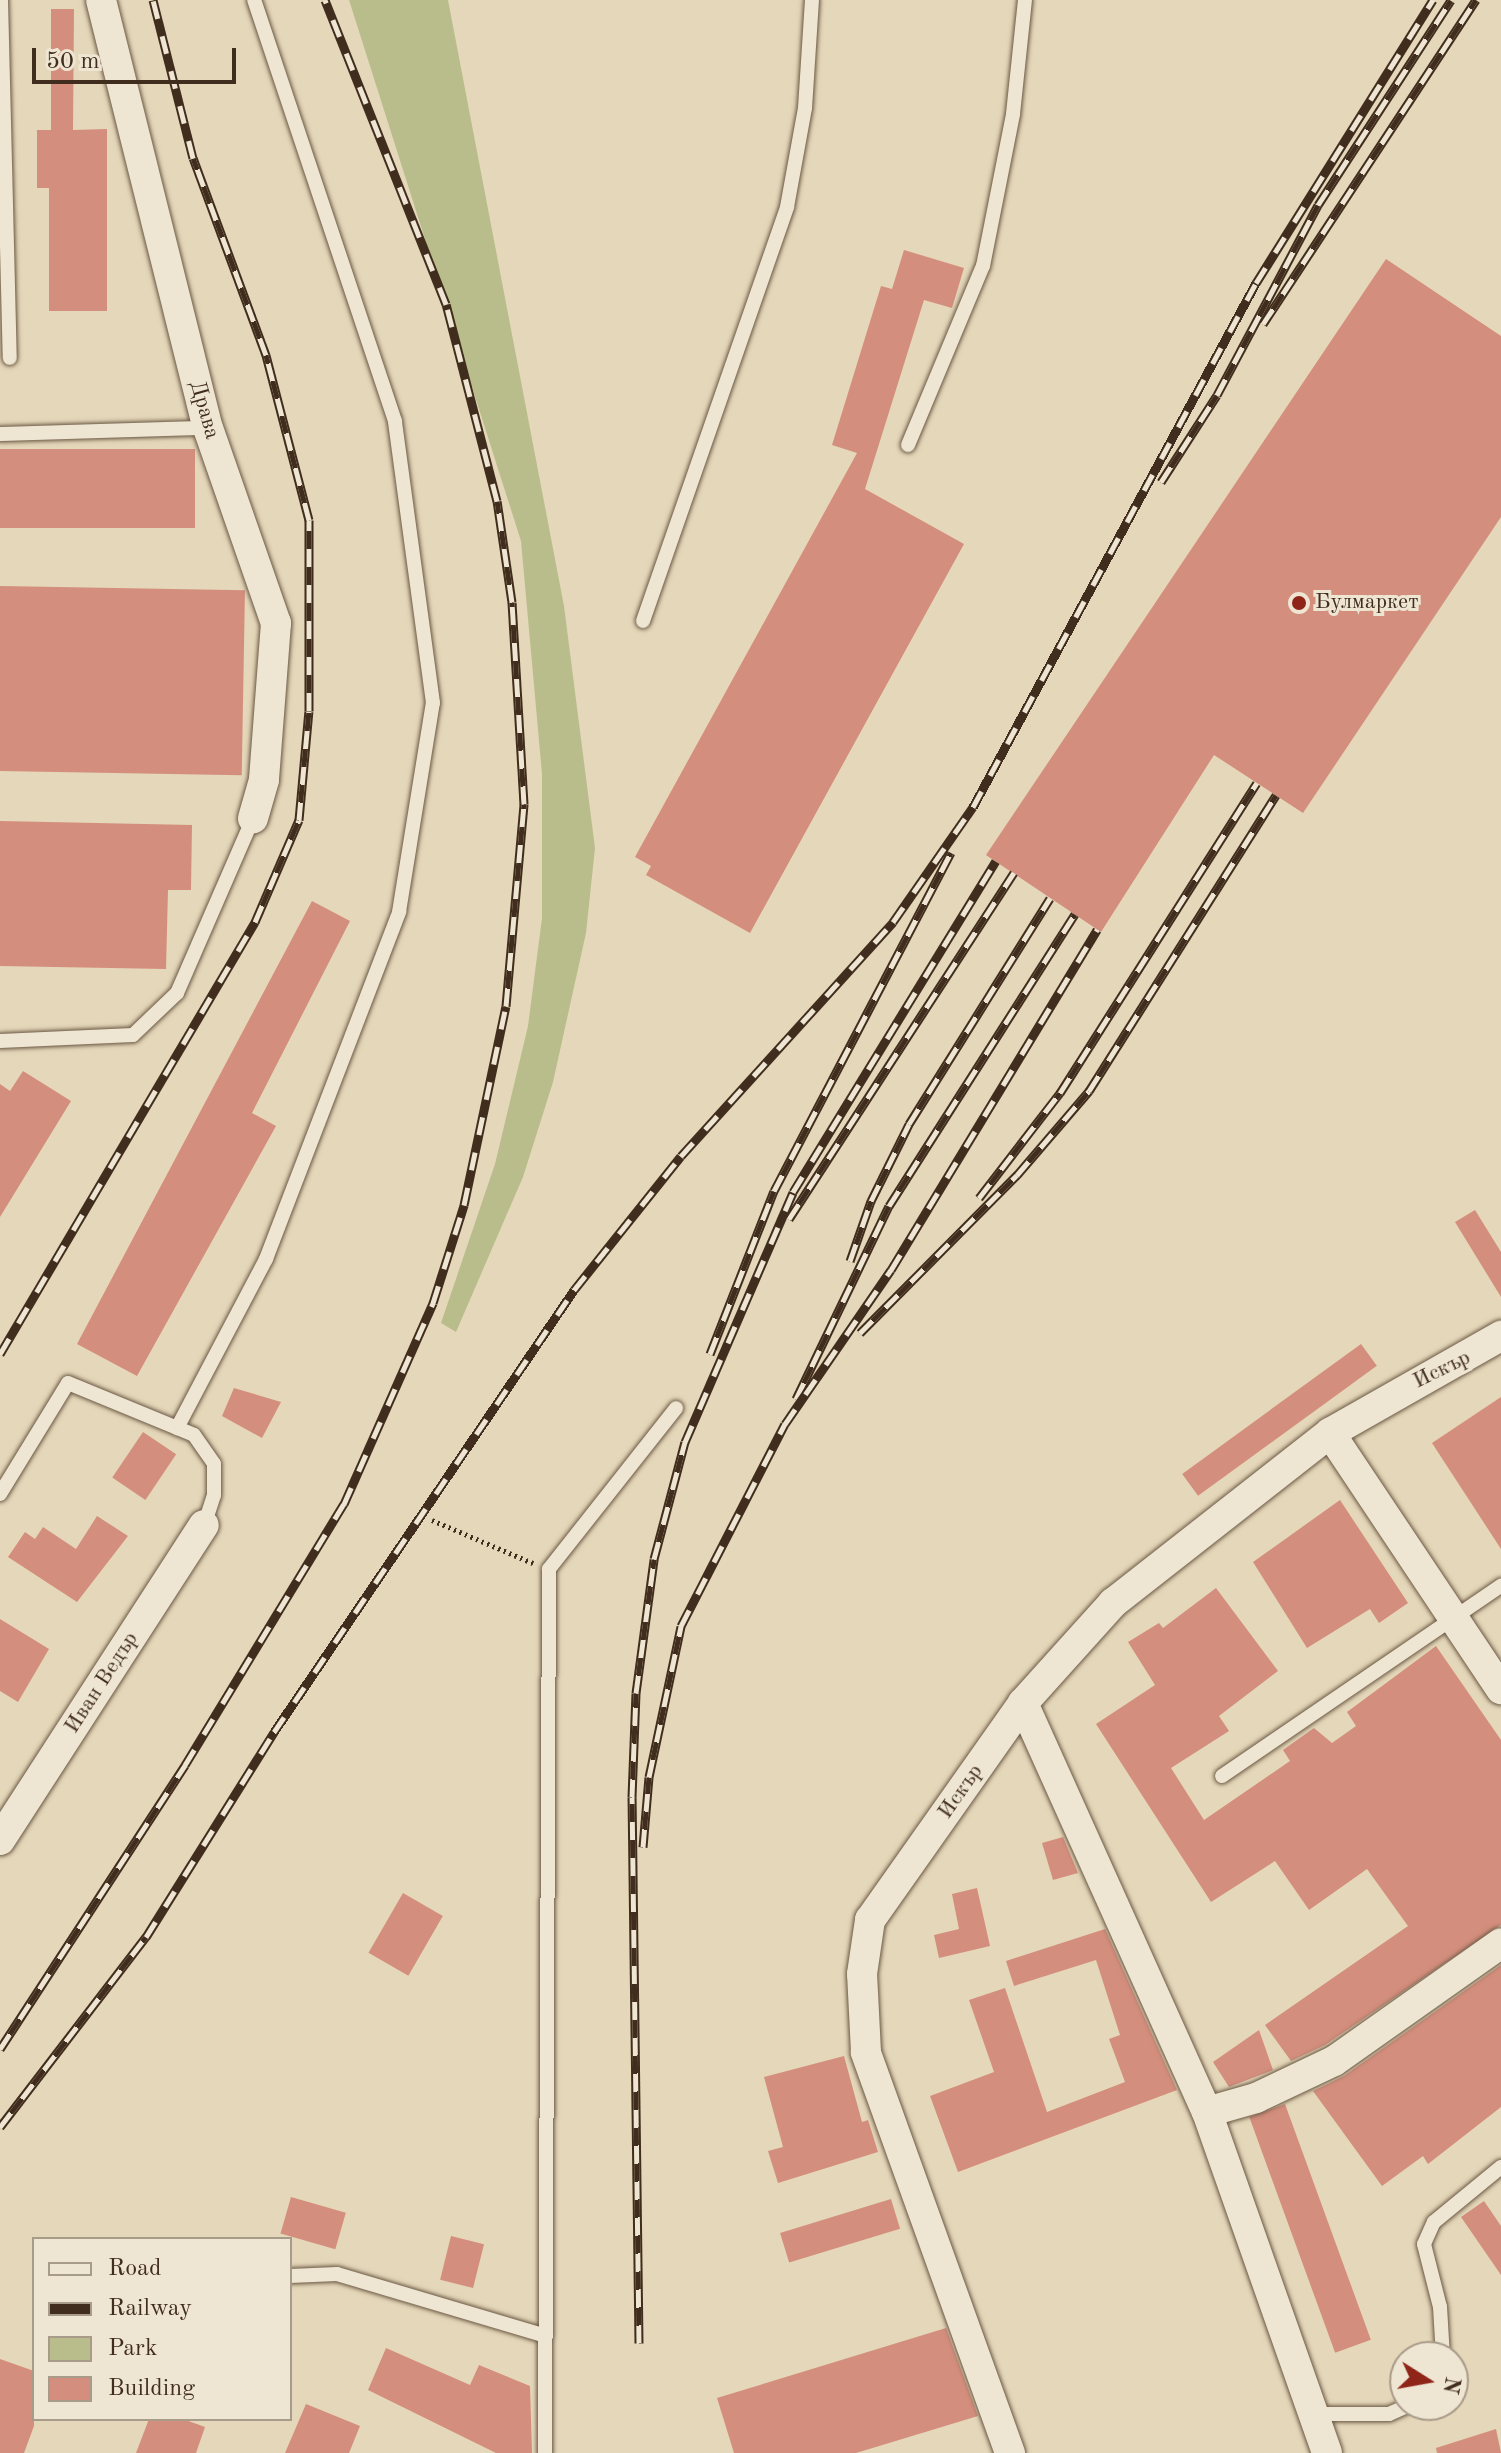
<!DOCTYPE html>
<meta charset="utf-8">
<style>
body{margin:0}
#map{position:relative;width:1501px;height:2453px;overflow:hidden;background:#e5d7b9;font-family:"Old Standard TT",serif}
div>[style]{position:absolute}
.green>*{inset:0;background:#b9bd8c}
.building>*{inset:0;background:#d48e7d;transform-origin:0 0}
.path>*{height:5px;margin-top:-2.5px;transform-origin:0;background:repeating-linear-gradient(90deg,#412d1d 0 2px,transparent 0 6px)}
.roads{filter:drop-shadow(0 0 2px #6a5844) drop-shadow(0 0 2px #6a5844)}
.lane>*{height:14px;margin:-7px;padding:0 7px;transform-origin:7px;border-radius:7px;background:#eee5d2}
.street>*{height:30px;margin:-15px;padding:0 15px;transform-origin:15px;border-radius:15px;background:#eee5d2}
.rail>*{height:9px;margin-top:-4.5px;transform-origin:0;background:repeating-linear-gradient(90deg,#eee5d2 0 18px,#412d1d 0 36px);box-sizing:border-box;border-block:2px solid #412d1d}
.dots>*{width:22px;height:22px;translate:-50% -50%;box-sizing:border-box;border:4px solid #eee5d2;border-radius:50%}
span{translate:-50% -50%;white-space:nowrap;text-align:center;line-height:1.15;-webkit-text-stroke:6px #eee5d2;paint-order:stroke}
.street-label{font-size:22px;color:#412d1d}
.poi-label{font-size:22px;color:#412d1d}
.left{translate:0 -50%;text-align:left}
.legend{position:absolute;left:32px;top:2237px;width:260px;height:184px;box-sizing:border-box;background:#eee5d2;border:2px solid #a99b8a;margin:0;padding:10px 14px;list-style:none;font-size:24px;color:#412d1d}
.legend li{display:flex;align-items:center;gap:16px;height:40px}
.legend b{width:40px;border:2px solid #a99b8a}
.north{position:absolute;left:1389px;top:2341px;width:80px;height:80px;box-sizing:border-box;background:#eee5d2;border:2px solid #a99b8a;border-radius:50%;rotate:101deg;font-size:22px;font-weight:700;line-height:32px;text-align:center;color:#412d1d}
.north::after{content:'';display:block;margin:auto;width:28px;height:36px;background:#8f2418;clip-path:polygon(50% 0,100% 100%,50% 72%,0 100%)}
.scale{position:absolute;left:32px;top:48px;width:204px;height:36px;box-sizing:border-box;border:4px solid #412d1d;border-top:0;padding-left:10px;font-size:24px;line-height:28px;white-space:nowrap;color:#412d1d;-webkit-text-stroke:6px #eee5d2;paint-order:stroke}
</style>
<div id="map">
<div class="green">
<i style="clip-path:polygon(349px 0,448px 0,564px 606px,595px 848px,586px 933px,553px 1082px,523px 1177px,456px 1332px,441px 1323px,495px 1164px,528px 1026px,542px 918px,542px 774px,521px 541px)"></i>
</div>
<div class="building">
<i style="clip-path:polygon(51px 9px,74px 9px,73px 130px,107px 129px,107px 311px,49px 311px,49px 188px,37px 188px,37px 130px,51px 130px)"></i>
<i style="clip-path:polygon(904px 250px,964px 268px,952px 308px,924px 300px,865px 489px,964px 544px,750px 933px,646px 875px,651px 866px,635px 857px,857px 453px,832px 445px,881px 286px,892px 289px)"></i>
<i style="clip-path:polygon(1386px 259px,1501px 336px,1501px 517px,1303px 813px,1214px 755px,1101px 932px,986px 855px)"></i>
<i style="left:195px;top:449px;width:79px;height:195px;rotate:90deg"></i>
<i style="left:0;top:586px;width:245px;height:185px;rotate:1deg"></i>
<i style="clip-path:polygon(0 821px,192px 825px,191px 890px,168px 890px,166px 969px,0 966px)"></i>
<i style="clip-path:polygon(312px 901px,350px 921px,252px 1113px,276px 1126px,137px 1376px,77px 1344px)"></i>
<i style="clip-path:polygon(23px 1071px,71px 1101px,0 1217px,0 1084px,10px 1091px)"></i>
<i style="clip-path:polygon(1475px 1210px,1501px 1252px,1501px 1297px,1455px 1222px)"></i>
<i style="left:1361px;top:1344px;width:27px;height:221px;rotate:54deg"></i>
<i style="clip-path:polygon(234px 1388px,281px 1402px,262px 1438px,222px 1416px)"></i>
<i style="clip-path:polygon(1501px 1397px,1501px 1549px,1432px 1443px)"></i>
<i style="left:143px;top:1432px;width:40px;height:55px;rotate:34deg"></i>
<i style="clip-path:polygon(1340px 1500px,1408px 1603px,1379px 1623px,1370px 1609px,1307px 1648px,1253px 1562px)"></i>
<i style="clip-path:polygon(97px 1516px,128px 1536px,77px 1602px,8px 1557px,25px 1532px,35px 1539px,43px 1527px,76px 1549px)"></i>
<i style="clip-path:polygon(1216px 1588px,1278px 1671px,1219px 1716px,1229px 1731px,1171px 1768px,1204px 1820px,1290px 1761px,1283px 1750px,1314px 1728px,1332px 1743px,1356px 1726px,1347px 1712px,1436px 1646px,1501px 1740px,1501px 1925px,1325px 2045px,1291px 2061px,1265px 2025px,1408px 1926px,1367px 1869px,1309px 1910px,1275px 1861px,1211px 1902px,1096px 1724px,1155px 1685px,1128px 1642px,1159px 1623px,1163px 1628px)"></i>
<i style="clip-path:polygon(0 1619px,49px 1649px,18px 1702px,0 1691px)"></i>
<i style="clip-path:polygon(1063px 1837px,1078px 1873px,1053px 1880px,1042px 1843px)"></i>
<i style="clip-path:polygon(977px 1888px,990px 1946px,939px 1958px,934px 1935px,959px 1929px,952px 1894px)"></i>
<i style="left:403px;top:1893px;width:46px;height:69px;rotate:30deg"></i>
<i style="clip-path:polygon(1105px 1929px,1177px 2090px,958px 2172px,930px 2096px,994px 2072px,969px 2000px,1005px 1988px,1047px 2112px,1125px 2082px,1109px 2039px,1120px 2035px,1096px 1960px,1014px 1986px,1006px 1961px)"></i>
<i style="clip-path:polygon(1501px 1965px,1501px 2107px,1428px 2164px,1423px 2156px,1382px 2186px,1313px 2091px,1344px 2076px)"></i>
<i style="clip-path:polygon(1259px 2030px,1273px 2070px,1229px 2087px,1213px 2062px)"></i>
<i style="clip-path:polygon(844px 2056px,862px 2122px,868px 2120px,878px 2152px,778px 2183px,768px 2151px,783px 2147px,764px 2077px)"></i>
<i style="left:1285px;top:2104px;width:251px;height:38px;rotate:70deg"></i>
<i style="left:291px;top:2197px;width:57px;height:38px;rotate:16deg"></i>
<i style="left:891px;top:2199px;width:31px;height:116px;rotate:73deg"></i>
<i style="clip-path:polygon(1484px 2201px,1501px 2226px,1501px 2275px,1461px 2217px)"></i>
<i style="left:451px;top:2236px;width:34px;height:45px;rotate:14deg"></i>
<i style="clip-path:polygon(946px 2328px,978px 2416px,856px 2453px,734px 2453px,717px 2398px)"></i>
<i style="clip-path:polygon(386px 2348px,470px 2385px,479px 2365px,530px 2386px,532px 2453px,496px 2453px,368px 2390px)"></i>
<i style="clip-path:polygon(0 2359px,34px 2371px,34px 2426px,24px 2453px,0 2453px)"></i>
<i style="clip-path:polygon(306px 2404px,360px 2426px,349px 2453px,285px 2453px)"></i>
<i style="clip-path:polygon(149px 2419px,183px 2419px,205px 2427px,196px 2453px,136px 2453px)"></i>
<i style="clip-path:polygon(1496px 2429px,1501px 2453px,1437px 2453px,1436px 2448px)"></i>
</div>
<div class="path">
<i style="left:432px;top:1520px;width:110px;rotate:23.1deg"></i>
</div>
<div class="roads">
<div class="lane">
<i style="left:1px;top:0;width:358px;rotate:88.6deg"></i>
<i style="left:0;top:434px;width:208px;rotate:-1.7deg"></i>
<i style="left:908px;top:445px;width:194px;rotate:-67.3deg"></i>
<i style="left:983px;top:266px;width:155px;rotate:-78.8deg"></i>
<i style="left:1013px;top:114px;width:115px;rotate:-84deg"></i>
<i style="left:643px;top:621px;width:438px;rotate:-70.8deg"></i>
<i style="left:787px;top:207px;width:101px;rotate:-79.7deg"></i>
<i style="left:805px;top:108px;width:108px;rotate:-86.3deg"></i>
<i style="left:0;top:1041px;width:133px;rotate:-2.6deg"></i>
<i style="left:133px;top:1035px;width:61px;rotate:-43.7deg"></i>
<i style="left:177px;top:993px;width:191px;rotate:-66.5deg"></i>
<i style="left:177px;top:1428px;width:191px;rotate:-62.2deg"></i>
<i style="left:266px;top:1259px;width:372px;rotate:-69deg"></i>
<i style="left:399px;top:912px;width:212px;rotate:-80.8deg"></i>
<i style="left:433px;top:703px;width:285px;rotate:-97.7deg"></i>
<i style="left:395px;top:421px;width:444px;rotate:-108.5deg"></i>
<i style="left:0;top:1494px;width:130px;rotate:-58.5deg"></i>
<i style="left:68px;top:1383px;width:136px;rotate:22.4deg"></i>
<i style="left:194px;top:1435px;width:35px;rotate:55deg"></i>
<i style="left:214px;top:1464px;width:31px;rotate:90deg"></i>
<i style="left:214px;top:1495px;width:32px;rotate:108deg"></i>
<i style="left:1222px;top:1776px;width:338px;rotate:-34.3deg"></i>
<i style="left:290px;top:2276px;width:47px;rotate:-2.4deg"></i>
<i style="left:337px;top:2274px;width:218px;rotate:16.5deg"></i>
<i style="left:1443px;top:2357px;width:50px;rotate:-93.4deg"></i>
<i style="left:1440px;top:2307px;width:65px;rotate:-104.3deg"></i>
<i style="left:1424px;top:2244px;width:24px;rotate:-66deg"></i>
<i style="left:1434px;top:2222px;width:87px;rotate:-39.4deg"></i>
<i style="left:1316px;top:2414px;width:73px"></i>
<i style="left:1389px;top:2414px;width:22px;rotate:-24deg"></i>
<i style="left:545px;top:2453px;width:884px;rotate:-89.74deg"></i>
<i style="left:549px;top:1569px;width:205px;rotate:-51.7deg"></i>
</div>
<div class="street">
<i style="left:101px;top:0;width:441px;rotate:76deg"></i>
<i style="left:208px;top:428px;width:207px;rotate:70.8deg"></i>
<i style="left:276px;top:623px;width:157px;rotate:94.4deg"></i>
<i style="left:264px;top:780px;width:40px;rotate:106deg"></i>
<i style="left:1330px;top:1433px;width:308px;rotate:56.3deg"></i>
<i style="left:1023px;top:1703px;width:448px;rotate:65.8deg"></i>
<i style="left:1207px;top:2112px;width:361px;rotate:70.6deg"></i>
<i style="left:0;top:1840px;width:375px;rotate:-57.1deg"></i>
<i style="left:1207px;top:2112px;width:51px;rotate:-15.9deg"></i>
<i style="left:1256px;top:2098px;width:86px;rotate:-25.4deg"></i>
<i style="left:1334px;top:2061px;width:204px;rotate:-35.2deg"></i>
<i style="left:1010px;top:2453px;width:426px;rotate:-109.8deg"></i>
<i style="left:866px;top:2052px;width:78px;rotate:-92.9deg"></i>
<i style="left:862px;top:1974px;width:55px;rotate:-81.6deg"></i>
<i style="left:870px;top:1920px;width:266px;rotate:-54.8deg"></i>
<i style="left:1023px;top:1703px;width:135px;rotate:-48deg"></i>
<i style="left:1113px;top:1603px;width:276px;rotate:-38.1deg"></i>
<i style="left:1330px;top:1433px;width:197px;rotate:-29.6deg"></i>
</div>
</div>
<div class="rail">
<i style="left:1263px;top:324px;width:388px;rotate:-56.7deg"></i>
<i style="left:1161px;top:482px;width:103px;rotate:-57.2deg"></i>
<i style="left:1217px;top:395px;width:215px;rotate:-62deg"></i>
<i style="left:1318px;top:205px;width:244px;rotate:-57deg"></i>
<i style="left:979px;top:1198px;width:133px;rotate:-52.4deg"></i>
<i style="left:1060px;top:1093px;width:367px;rotate:-57.6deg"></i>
<i style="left:789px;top:1219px;width:413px;rotate:-57deg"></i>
<i style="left:850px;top:1261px;width:64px;rotate:-70.7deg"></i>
<i style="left:871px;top:1201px;width:86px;rotate:-63.7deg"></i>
<i style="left:909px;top:1124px;width:266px;rotate:-58deg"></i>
<i style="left:860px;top:1333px;width:223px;rotate:-45.2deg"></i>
<i style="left:1017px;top:1175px;width:111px;rotate:-49.4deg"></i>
<i style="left:1089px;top:1091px;width:350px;rotate:-57.7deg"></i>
<i style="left:0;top:1354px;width:502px;rotate:-59.45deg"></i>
<i style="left:255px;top:922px;width:111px;rotate:-66.7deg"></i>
<i style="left:299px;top:820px;width:109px;rotate:-84.8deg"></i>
<i style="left:309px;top:711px;width:191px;rotate:-90deg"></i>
<i style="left:309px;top:520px;width:171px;rotate:-104.6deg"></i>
<i style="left:266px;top:355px;width:210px;rotate:-110.3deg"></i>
<i style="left:193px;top:158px;width:163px;rotate:-104.2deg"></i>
<i style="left:710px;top:1354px;width:175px;rotate:-68.6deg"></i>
<i style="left:774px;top:1191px;width:382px;rotate:-62.4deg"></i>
<i style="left:796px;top:1399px;width:214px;rotate:-64.3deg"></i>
<i style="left:889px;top:1206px;width:346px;rotate:-57.5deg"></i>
<i style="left:643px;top:1847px;width:70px;rotate:-85.1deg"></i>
<i style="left:649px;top:1777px;width:154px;rotate:-78deg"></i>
<i style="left:681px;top:1626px;width:227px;rotate:-62.8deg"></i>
<i style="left:785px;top:1424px;width:187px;rotate:-55.5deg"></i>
<i style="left:891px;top:1270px;width:398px;rotate:-58.8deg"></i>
<i style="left:0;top:2049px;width:339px;rotate:-56.9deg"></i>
<i style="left:185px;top:1765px;width:306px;rotate:-58.7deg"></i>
<i style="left:344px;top:1504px;width:220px;rotate:-66.1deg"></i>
<i style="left:433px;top:1303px;width:103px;rotate:-72.4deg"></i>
<i style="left:464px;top:1205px;width:203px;rotate:-78.1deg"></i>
<i style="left:506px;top:1006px;width:203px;rotate:-84.9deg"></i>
<i style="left:524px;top:804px;width:202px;rotate:-93.4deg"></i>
<i style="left:512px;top:602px;width:102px;rotate:-98.4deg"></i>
<i style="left:497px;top:501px;width:203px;rotate:-104.5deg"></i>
<i style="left:446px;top:304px;width:327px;rotate:-111.7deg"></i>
<i style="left:0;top:2127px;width:240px;rotate:-52.5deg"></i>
<i style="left:146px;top:1937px;width:242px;rotate:-58deg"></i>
<i style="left:274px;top:1732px;width:534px;rotate:-55.83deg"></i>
<i style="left:574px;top:1290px;width:171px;rotate:-51.4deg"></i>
<i style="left:681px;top:1156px;width:316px;rotate:-47.8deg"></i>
<i style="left:893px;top:922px;width:140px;rotate:-55.2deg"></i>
<i style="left:973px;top:807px;width:596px;rotate:-61.63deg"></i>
<i style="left:1256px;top:283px;width:334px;rotate:-58deg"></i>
<i style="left:639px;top:2343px;width:546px;rotate:-90.73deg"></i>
<i style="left:632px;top:1797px;width:104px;rotate:-87.8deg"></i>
<i style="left:636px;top:1693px;width:135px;rotate:-82.3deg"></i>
<i style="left:654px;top:1559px;width:121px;rotate:-75.2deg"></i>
<i style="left:685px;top:1442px;width:272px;rotate:-66.6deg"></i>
<i style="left:793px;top:1192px;width:388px;rotate:-58.5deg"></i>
</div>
<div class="dots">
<i style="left:1299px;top:603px;background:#8f2418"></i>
</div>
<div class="street-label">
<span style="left:204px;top:410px;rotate:74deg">Драва</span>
<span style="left:1442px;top:1370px;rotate:-26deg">Искър</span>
<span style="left:102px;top:1683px;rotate:-57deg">Иван Ведър</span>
<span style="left:961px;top:1792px;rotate:-55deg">Искър</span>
</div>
<div class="poi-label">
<span class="left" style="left:1315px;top:603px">Булмаркет</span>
</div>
<ul class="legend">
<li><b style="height:10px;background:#eee5d2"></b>Road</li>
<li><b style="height:10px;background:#412d1d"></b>Railway</li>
<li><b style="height:22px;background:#b9bd8c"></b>Park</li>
<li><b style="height:22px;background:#d48e7d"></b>Building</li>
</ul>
<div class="north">N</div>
<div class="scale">50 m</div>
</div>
